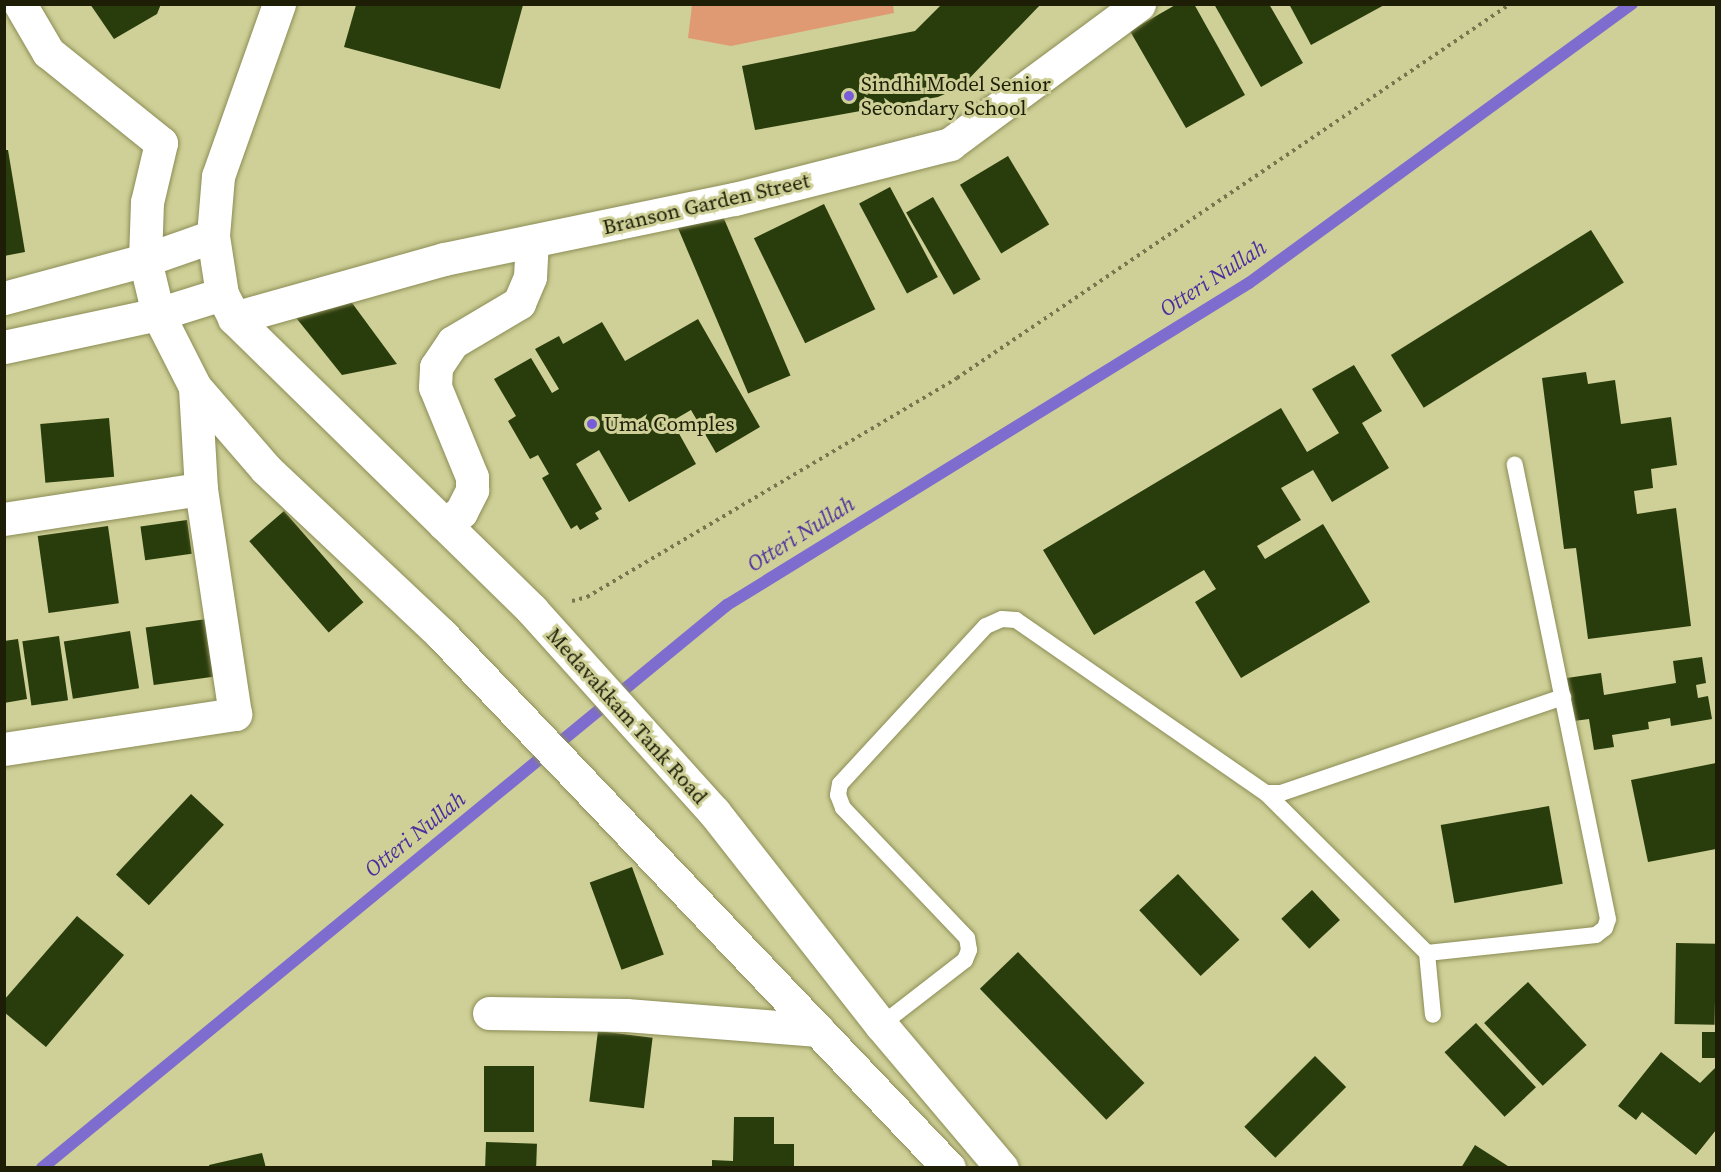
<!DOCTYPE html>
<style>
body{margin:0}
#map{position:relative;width:1721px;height:1172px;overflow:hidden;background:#ced097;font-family:"Source Serif 4",serif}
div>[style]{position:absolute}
.green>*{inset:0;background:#e09a73}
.stream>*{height:12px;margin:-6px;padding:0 6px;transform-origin:6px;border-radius:6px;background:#7e6cce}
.building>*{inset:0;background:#293c0c;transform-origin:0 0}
.path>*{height:4px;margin-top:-2px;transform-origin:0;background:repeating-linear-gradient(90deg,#76774f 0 3px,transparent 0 7.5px)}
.roads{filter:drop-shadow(0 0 2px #8c8d56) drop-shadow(0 0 2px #8c8d56)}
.lane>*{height:16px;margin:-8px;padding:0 8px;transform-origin:8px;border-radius:8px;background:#fff}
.street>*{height:33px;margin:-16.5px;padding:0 16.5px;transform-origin:16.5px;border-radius:16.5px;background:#fff}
.secondary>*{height:33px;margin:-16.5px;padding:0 16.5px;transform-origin:16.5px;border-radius:16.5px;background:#fff}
.dots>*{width:16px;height:16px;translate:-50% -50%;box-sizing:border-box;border:3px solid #ced097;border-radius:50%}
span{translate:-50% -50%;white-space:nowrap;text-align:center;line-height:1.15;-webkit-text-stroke:6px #ced097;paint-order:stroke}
.poi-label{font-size:21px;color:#1e1e07}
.left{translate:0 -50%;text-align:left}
.street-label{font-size:21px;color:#1e1e07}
.water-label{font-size:22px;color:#4d2ca0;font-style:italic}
.frame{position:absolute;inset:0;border:6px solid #1e1e07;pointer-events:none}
</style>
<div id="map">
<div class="green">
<i style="clip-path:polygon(893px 5px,894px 13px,731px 46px,688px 38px,692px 5px)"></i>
</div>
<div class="stream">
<i style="left:42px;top:1168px;width:887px;rotate:-39.42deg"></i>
<i style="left:727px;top:605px;width:613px;rotate:-31.67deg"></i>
<i style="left:1249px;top:283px;width:474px;rotate:-36.1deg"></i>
</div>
<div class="building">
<i style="clip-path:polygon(90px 4px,161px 4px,157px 14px,114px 39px)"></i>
<i style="clip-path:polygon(942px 4px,1041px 4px,961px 87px,938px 97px,755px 130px,742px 66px,915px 31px)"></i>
<i style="clip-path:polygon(1177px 4px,1194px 4px,1245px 95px,1186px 128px,1130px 31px)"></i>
<i style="clip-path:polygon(1214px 4px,1269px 4px,1303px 63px,1261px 87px)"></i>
<i style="clip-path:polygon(1289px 4px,1386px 4px,1311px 45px)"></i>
<i style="clip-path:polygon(356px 5px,523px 5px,500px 89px,344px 47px)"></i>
<i style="clip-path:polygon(4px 150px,8px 150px,25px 252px,4px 256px)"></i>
<i style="left:1008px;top:156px;width:80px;height:56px;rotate:59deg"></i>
<i style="left:890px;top:187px;width:102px;height:35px;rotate:62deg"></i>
<i style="left:933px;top:197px;width:95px;height:31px;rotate:60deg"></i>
<i style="left:824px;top:204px;width:117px;height:78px;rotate:64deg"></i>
<i style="left:719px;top:207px;width:183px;height:46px;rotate:67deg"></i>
<i style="left:1591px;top:230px;width:62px;height:236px;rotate:58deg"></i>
<i style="clip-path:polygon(344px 292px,397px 364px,342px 375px,285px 304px)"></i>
<i style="clip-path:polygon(698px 319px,760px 427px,716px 453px,691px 410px,672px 421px,696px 464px,629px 502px,599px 450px,576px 464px,602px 509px,595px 513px,599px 519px,580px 530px,577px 525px,571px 529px,542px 478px,549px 474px,538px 455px,530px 459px,508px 421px,516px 416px,494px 379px,531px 358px,552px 393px,559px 389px,535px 349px,559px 336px,563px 344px,602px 322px,625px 361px)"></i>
<i style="clip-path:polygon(1354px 365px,1382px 411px,1362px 423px,1389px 468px,1332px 502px,1313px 470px,1281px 488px,1301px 520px,1257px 546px,1265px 559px,1323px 524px,1370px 602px,1241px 678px,1195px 602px,1216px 589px,1204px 570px,1094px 635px,1043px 550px,1281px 408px,1307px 452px,1339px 433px,1312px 389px)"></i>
<i style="clip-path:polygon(1586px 372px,1588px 384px,1615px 380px,1621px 424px,1671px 417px,1677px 465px,1651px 469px,1653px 488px,1634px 491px,1637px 514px,1676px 508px,1691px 626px,1588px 639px,1576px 548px,1564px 549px,1542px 378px)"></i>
<i style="left:109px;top:418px;width:59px;height:69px;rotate:85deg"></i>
<i style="left:284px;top:511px;width:121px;height:46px;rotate:49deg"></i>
<i style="left:187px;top:520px;width:34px;height:47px;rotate:82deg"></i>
<i style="left:108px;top:526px;width:78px;height:71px;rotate:82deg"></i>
<i style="left:214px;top:618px;width:58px;height:69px;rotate:82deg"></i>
<i style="left:130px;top:631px;width:58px;height:67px;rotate:81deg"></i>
<i style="left:59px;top:636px;width:65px;height:37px;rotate:82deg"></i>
<i style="clip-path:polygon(18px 639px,27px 699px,4px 703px,4px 641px)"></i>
<i style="clip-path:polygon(1702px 657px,1706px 683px,1696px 685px,1698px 698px,1708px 696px,1712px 719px,1671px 726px,1670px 718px,1648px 722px,1649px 729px,1612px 735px,1614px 747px,1594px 750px,1589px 719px,1574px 721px,1567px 678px,1601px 673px,1604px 695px,1676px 683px,1673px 661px)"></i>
<i style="clip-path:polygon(1716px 763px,1716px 849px,1648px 862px,1631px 780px)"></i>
<i style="left:191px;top:794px;width:45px;height:110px;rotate:43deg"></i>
<i style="left:1549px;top:806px;width:79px;height:110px;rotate:80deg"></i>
<i style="left:632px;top:867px;width:93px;height:45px;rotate:70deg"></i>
<i style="left:1178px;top:874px;width:90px;height:53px;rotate:47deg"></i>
<i style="left:1312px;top:890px;width:41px;height:42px;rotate:47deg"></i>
<i style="clip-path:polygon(77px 916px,124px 955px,46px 1047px,4px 1012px,4px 1000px)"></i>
<i style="left:1676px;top:943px;width:40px;height:81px;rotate:1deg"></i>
<i style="left:1018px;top:952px;width:182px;height:53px;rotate:46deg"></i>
<i style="left:1528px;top:982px;width:86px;height:60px;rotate:47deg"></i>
<i style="left:1476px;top:1023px;width:88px;height:43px;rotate:47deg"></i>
<i style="left:598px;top:1031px;width:55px;height:71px;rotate:7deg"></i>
<i style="left:1702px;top:1032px;width:14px;height:26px"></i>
<i style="clip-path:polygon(1661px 1052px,1700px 1083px,1716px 1067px,1716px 1130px,1696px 1155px,1642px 1112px,1636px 1120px,1618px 1106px)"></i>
<i style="left:1315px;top:1056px;width:44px;height:100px;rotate:45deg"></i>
<i style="left:534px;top:1066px;width:66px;height:50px;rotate:90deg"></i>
<i style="clip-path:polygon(734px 1117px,774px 1117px,774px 1144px,794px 1144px,794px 1168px,712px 1168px,712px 1160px,733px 1161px)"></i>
<i style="left:486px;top:1142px;width:51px;height:26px;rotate:2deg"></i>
<i style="clip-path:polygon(1475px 1145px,1511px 1168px,1461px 1168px)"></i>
<i style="clip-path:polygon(262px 1153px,266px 1168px,210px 1168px,209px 1165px)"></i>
</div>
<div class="path">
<i style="left:572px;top:601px;width:16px;rotate:-15deg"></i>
<i style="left:587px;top:597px;width:430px;rotate:-30.6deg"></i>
<i style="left:957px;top:378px;width:668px;rotate:-34.07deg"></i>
</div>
<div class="roads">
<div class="lane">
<i style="left:1266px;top:793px;width:227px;rotate:44.8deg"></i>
<i style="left:1427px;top:953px;width:62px;rotate:84.5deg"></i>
<i style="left:1427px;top:953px;width:170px;rotate:-6.1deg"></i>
<i style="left:1596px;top:935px;width:11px;rotate:-38deg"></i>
<i style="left:1605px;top:928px;width:9px;rotate:-72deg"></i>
<i style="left:1608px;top:919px;width:464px;rotate:-101.6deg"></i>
<i style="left:881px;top:1025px;width:106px;rotate:-37.7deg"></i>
<i style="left:965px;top:960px;width:11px;rotate:-68deg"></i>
<i style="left:969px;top:950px;width:12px;rotate:-99deg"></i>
<i style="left:967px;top:938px;width:180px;rotate:-133.6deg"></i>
<i style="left:843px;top:808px;width:14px;rotate:-111deg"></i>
<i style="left:838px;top:795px;width:11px;rotate:-80deg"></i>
<i style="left:840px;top:784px;width:215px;rotate:-47.3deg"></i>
<i style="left:986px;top:626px;width:17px;rotate:-24deg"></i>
<i style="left:1002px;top:619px;width:14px;rotate:4deg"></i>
<i style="left:1016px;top:620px;width:304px;rotate:34.7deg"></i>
<i style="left:1266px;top:793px;width:15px"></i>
<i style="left:1281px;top:793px;width:298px;rotate:-18.8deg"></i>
</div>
<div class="street">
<i style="left:234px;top:318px;width:218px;rotate:-15.7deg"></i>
<i style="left:444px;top:259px;width:297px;rotate:-11.7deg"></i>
<i style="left:735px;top:199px;width:222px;rotate:-14.3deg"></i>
<i style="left:950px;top:144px;width:235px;rotate:-36.5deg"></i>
<i style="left:4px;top:519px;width:199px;rotate:-8.7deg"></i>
<i style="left:444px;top:524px;width:21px;rotate:-35deg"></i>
<i style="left:461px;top:512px;width:25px;rotate:-63deg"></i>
<i style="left:472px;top:490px;width:13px;rotate:-90deg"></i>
<i style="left:472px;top:477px;width:97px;rotate:-112.3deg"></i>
<i style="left:435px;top:387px;width:20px;rotate:-87deg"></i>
<i style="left:436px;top:367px;width:30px;rotate:-56deg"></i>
<i style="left:453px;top:342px;width:77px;rotate:-30.6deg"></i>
<i style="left:519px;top:303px;width:28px;rotate:-67deg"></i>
<i style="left:530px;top:277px;width:34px;rotate:-87deg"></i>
<i style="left:4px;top:749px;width:234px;rotate:-8.6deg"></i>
<i style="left:235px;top:714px;width:228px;rotate:-98.6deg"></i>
<i style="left:201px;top:489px;width:102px;rotate:-93.4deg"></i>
<i style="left:489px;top:1013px;width:137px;rotate:0.8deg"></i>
<i style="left:626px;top:1015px;width:193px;rotate:4.5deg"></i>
</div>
<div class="secondary">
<i style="left:20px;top:4px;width:56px;rotate:59.7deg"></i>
<i style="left:48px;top:52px;width:145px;rotate:38.8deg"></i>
<i style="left:161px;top:143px;width:61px;rotate:103.3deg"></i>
<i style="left:147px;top:202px;width:58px;rotate:92deg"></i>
<i style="left:145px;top:260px;width:56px;rotate:76.5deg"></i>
<i style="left:158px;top:314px;width:82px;rotate:63.1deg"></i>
<i style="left:195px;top:387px;width:108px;rotate:49.1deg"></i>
<i style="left:266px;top:469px;width:241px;rotate:43.3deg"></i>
<i style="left:441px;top:634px;width:737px;rotate:46.43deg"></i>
<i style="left:279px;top:4px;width:182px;rotate:109.5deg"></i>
<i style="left:218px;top:176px;width:60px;rotate:94.8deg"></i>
<i style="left:213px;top:236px;width:59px;rotate:81.2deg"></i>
<i style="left:222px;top:294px;width:27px;rotate:63deg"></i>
<i style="left:234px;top:318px;width:417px;rotate:44.4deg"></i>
<i style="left:532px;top:610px;width:272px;rotate:48deg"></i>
<i style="left:714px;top:812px;width:271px;rotate:51.9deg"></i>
<i style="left:881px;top:1025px;width:187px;rotate:49.8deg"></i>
<i style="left:4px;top:298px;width:146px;rotate:-15.1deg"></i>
<i style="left:145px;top:260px;width:72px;rotate:-19.4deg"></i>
<i style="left:4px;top:347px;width:157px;rotate:-12.1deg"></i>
<i style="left:158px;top:314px;width:67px;rotate:-17.4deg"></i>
</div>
</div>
<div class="dots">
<i style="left:849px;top:96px;background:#775dd7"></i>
<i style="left:592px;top:424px;background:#775dd7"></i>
</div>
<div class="poi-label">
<span class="left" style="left:861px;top:96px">Sindhi Model Senior<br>Secondary School</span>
<span class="left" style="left:604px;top:424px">Uma Comples</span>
</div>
<div class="street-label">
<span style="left:706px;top:204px;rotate:-13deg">Branson Garden Street</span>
<span style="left:627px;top:716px;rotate:48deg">Medavakkam Tank Road</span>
</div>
<div class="water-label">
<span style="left:1213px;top:278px;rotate:-33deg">Otteri Nullah</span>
<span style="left:801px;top:534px;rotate:-32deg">Otteri Nullah</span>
<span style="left:415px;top:834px;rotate:-39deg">Otteri Nullah</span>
</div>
<div class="frame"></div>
</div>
